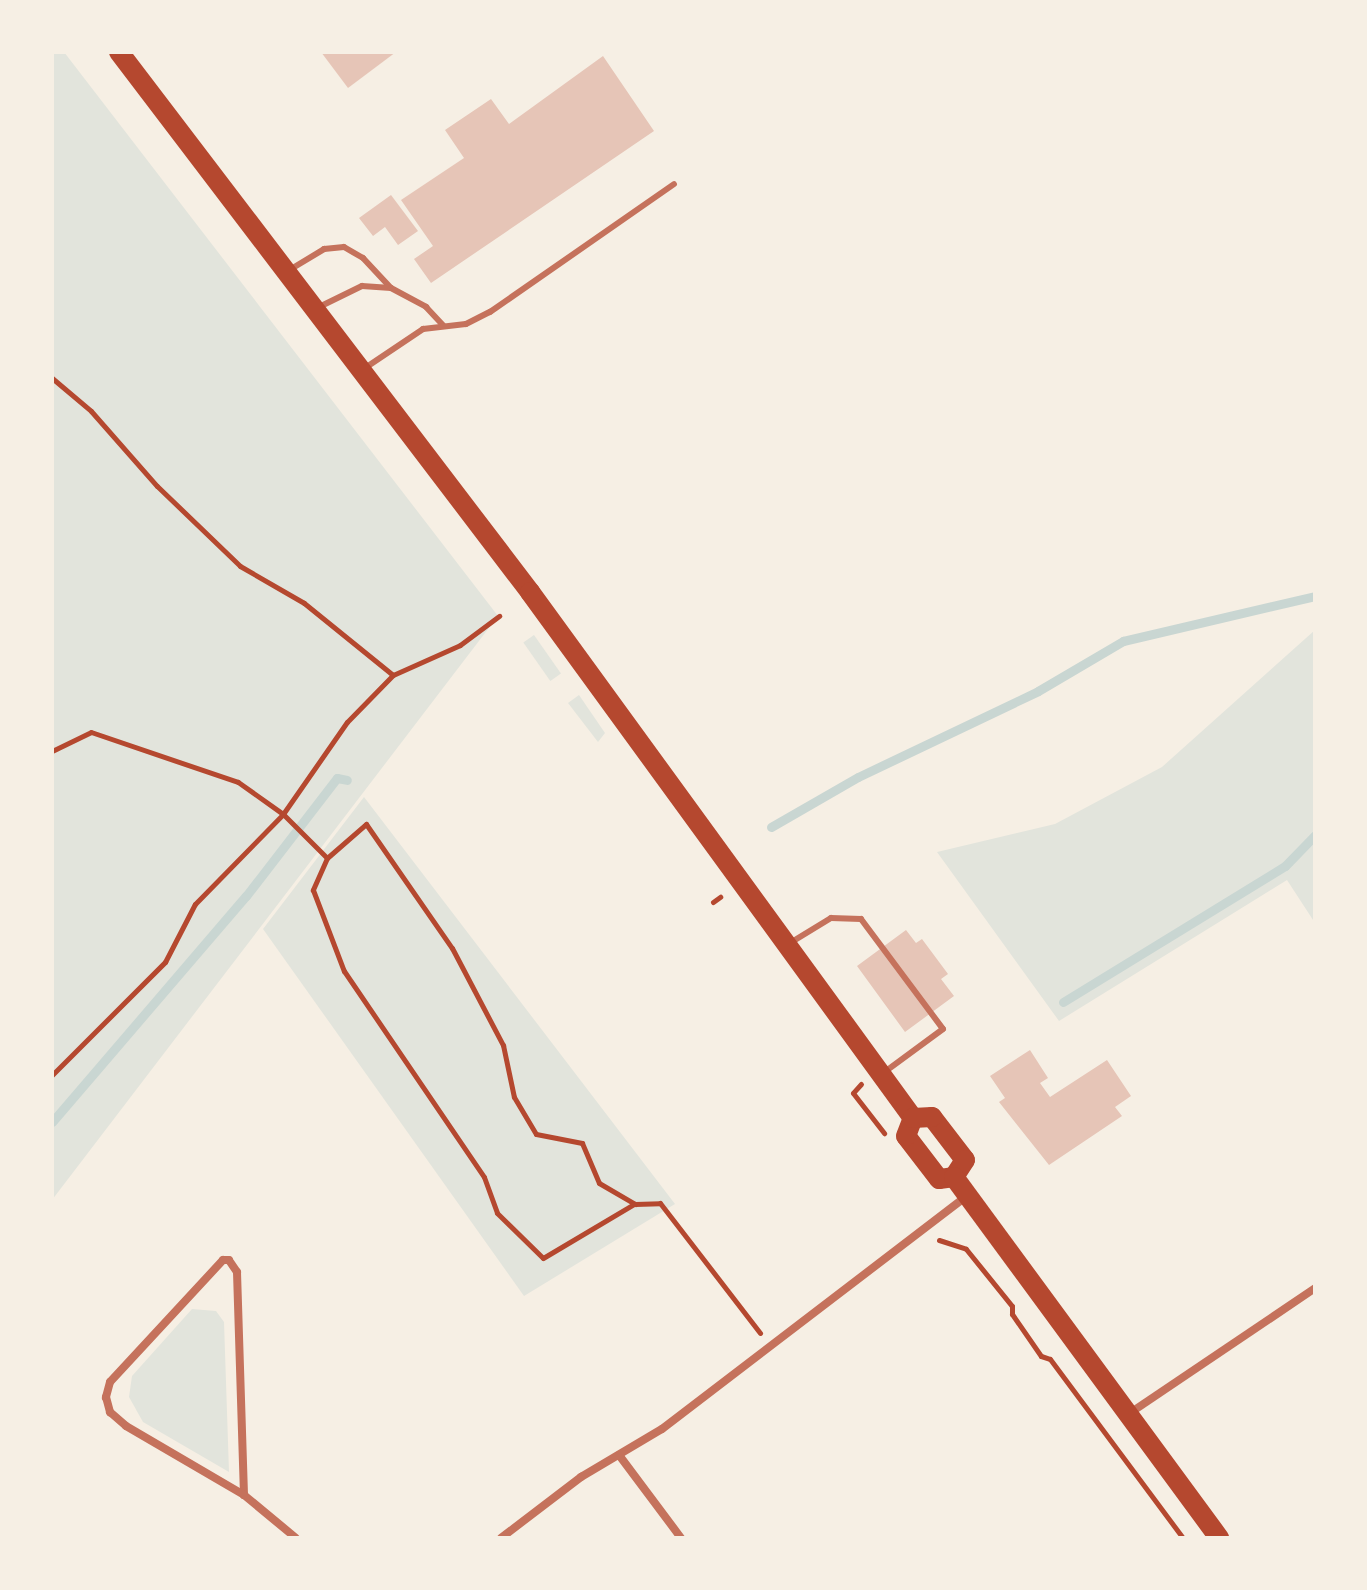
<!DOCTYPE html>
<style>
body{margin:0}
#map{position:relative;width:1367px;height:1590px;overflow:hidden;background:#f6efe4;font-family:"Exo 2",sans-serif}
div>[style]{position:absolute}
.green>*{inset:0;background:#e2e4dc;transform-origin:0 0}
.stream>*{height:9px;margin:-4.5px;padding:0 4.5px;transform-origin:4.5px;border-radius:4.5px;background:#c9d6d2}
.building>*{inset:0;background:#e6c5b7}
.path>*{height:5px;margin:-2.5px;padding:0 2.5px;transform-origin:2.5px;border-radius:2.5px;background:#b5482f}
.service>*{height:6px;margin:-3px;padding:0 3px;transform-origin:3px;border-radius:3px;background:#c5725c}
.minor>*{height:8px;margin:-4px;padding:0 4px;transform-origin:4px;border-radius:4px;background:#c5725c}
.primary>*{height:20px;margin:-10px;padding:0 10px;transform-origin:10px;border-radius:10px;background:#b5482f}
span{translate:-50% -50%;white-space:nowrap;text-align:center;line-height:1.15;-webkit-text-stroke:8px #f6efe4;paint-order:stroke}
.frame{position:absolute;inset:0;border:54px solid #f6efe4;pointer-events:none}
</style>
<div id="map">
<div class="green">
<i style="clip-path:polygon(52px 52px,64px 52px,498px 616px,52px 1200px)"></i>
<i style="clip-path:polygon(1315px 630px,1315px 923px,1287px 880px,1059px 1021px,937px 852px,1055px 824px,1162px 767px)"></i>
<i style="left:534px;top:635px;width:47px;height:13px;rotate:55deg"></i>
<i style="clip-path:polygon(579px 695px,605px 733px,598px 742px,568px 703px)"></i>
<i style="clip-path:polygon(364px 797px,675px 1204px,524px 1296px,263px 929px)"></i>
<i style="clip-path:polygon(192px 1309px,216px 1311px,224px 1322px,229px 1472px,143px 1422px,129px 1397px,132px 1376px)"></i>
</div>
<div class="stream">
<i style="left:771px;top:827px;width:100px;rotate:-29.9deg"></i>
<i style="left:858px;top:777px;width:199px;rotate:-25.5deg"></i>
<i style="left:1038px;top:691px;width:99px;rotate:-30.5deg"></i>
<i style="left:1123px;top:641px;width:197px;rotate:-13.2deg"></i>
<i style="left:1063px;top:1002px;width:260px;rotate:-31.5deg"></i>
<i style="left:1285px;top:866px;width:43px;rotate:-45.9deg"></i>
<i style="left:52px;top:1122px;width:298px;rotate:-49.4deg"></i>
<i style="left:246px;top:896px;width:149px;rotate:-52.4deg"></i>
<i style="left:337px;top:778px;width:10px;rotate:11deg"></i>
</div>
<div class="building">
<i style="clip-path:polygon(321px 52px,396px 52px,348px 88px)"></i>
<i style="clip-path:polygon(603px 56px,654px 131px,431px 283px,414px 259px,433px 246px,401px 200px,464px 158px,445px 130px,491px 99px,509px 124px)"></i>
<i style="clip-path:polygon(391px 195px,418px 231px,398px 245px,385px 227px,373px 236px,359px 218px)"></i>
<i style="clip-path:polygon(906px 930px,916px 943px,922px 939px,948px 974px,941px 979px,954px 996px,905px 1032px,857px 966px)"></i>
<i style="clip-path:polygon(1030px 1050px,1048px 1078px,1040px 1083px,1050px 1097px,1107px 1060px,1131px 1096px,1115px 1107px,1122px 1116px,1049px 1165px,999px 1102px,1005px 1098px,990px 1076px)"></i>
</div>
<div class="path">
<i style="left:52px;top:378px;width:51px;rotate:40.2deg"></i>
<i style="left:91px;top:411px;width:100px;rotate:48.7deg"></i>
<i style="left:157px;top:486px;width:115px;rotate:43.9deg"></i>
<i style="left:240px;top:566px;width:74px;rotate:30deg"></i>
<i style="left:304px;top:603px;width:114px;rotate:39deg"></i>
<i style="left:393px;top:675px;width:73px;rotate:-24.1deg"></i>
<i style="left:460px;top:645px;width:49px;rotate:-36.6deg"></i>
<i style="left:52px;top:751px;width:43px;rotate:-26deg"></i>
<i style="left:91px;top:732px;width:155px;rotate:18.8deg"></i>
<i style="left:238px;top:782px;width:55px;rotate:35.4deg"></i>
<i style="left:283px;top:814px;width:62px;rotate:45deg"></i>
<i style="left:327px;top:858px;width:52px;rotate:-41.1deg"></i>
<i style="left:366px;top:824px;width:151px;rotate:55.3deg"></i>
<i style="left:452px;top:948px;width:110px;rotate:62.3deg"></i>
<i style="left:503px;top:1045px;width:53px;rotate:78.1deg"></i>
<i style="left:514px;top:1097px;width:43px;rotate:59.3deg"></i>
<i style="left:536px;top:1134px;width:47px;rotate:11.1deg"></i>
<i style="left:582px;top:1143px;width:43px;rotate:67deg"></i>
<i style="left:599px;top:1183px;width:42px;rotate:30.3deg"></i>
<i style="left:635px;top:1204px;width:25px;rotate:-2deg"></i>
<i style="left:660px;top:1203px;width:164px;rotate:52.4deg"></i>
<i style="left:327px;top:858px;width:35px;rotate:114deg"></i>
<i style="left:313px;top:890px;width:87px;rotate:69.1deg"></i>
<i style="left:344px;top:971px;width:249px;rotate:55.8deg"></i>
<i style="left:484px;top:1177px;width:38px;rotate:70deg"></i>
<i style="left:497px;top:1213px;width:64px;rotate:44.4deg"></i>
<i style="left:543px;top:1258px;width:106px;rotate:-30.7deg"></i>
<i style="left:713px;top:902px;width:9px;rotate:-36deg"></i>
<i style="left:52px;top:1075px;width:160px;rotate:-45deg"></i>
<i style="left:165px;top:962px;width:65px;rotate:-62.7deg"></i>
<i style="left:195px;top:904px;width:126px;rotate:-45.6deg"></i>
<i style="left:283px;top:814px;width:112px;rotate:-55.2deg"></i>
<i style="left:347px;top:722px;width:66px;rotate:-45.6deg"></i>
<i style="left:861px;top:1084px;width:12px;rotate:132deg"></i>
<i style="left:853px;top:1093px;width:51px;rotate:52.2deg"></i>
<i style="left:939px;top:1240px;width:28px;rotate:18deg"></i>
<i style="left:966px;top:1249px;width:73px;rotate:51.1deg"></i>
<i style="left:1012px;top:1306px;width:8px;rotate:90deg"></i>
<i style="left:1012px;top:1314px;width:51px;rotate:55.4deg"></i>
<i style="left:1041px;top:1356px;width:9px;rotate:18deg"></i>
<i style="left:1050px;top:1359px;width:223px;rotate:53.4deg"></i>
</div>
<div class="service">
<i style="left:291px;top:269px;width:39px;rotate:-31deg"></i>
<i style="left:324px;top:249px;width:20px;rotate:-6deg"></i>
<i style="left:344px;top:247px;width:22px;rotate:30deg"></i>
<i style="left:363px;top:258px;width:40px;rotate:47deg"></i>
<i style="left:317px;top:308px;width:50px;rotate:-26.1deg"></i>
<i style="left:362px;top:286px;width:29px;rotate:4deg"></i>
<i style="left:391px;top:288px;width:40px;rotate:28deg"></i>
<i style="left:426px;top:307px;width:25px;rotate:47deg"></i>
<i style="left:365px;top:368px;width:70px;rotate:-33.9deg"></i>
<i style="left:423px;top:329px;width:43px;rotate:-6.6deg"></i>
<i style="left:466px;top:324px;width:27px;rotate:-27deg"></i>
<i style="left:490px;top:312px;width:224px;rotate:-34.8deg"></i>
<i style="left:790px;top:943px;width:48px;rotate:-31.4deg"></i>
<i style="left:831px;top:918px;width:30px;rotate:2deg"></i>
<i style="left:861px;top:919px;width:137px;rotate:53.3deg"></i>
<i style="left:943px;top:1029px;width:74px;rotate:143.7deg"></i>
</div>
<div class="minor">
<i style="left:1130px;top:1413px;width:223px;rotate:-34deg"></i>
<i style="left:619px;top:1455px;width:104px;rotate:53.2deg"></i>
<i style="left:244px;top:1495px;width:223px;rotate:-91.8deg"></i>
<i style="left:237px;top:1272px;width:14px;rotate:-124deg"></i>
<i style="left:229px;top:1260px;width:6px;rotate:180deg"></i>
<i style="left:223px;top:1260px;width:166px;rotate:132.8deg"></i>
<i style="left:110px;top:1382px;width:16px;rotate:105deg"></i>
<i style="left:106px;top:1397px;width:16px;rotate:75deg"></i>
<i style="left:110px;top:1412px;width:21px;rotate:41deg"></i>
<i style="left:126px;top:1426px;width:137px;rotate:30.3deg"></i>
<i style="left:244px;top:1495px;width:67px;rotate:39.6deg"></i>
<i style="left:501px;top:1538px;width:101px;rotate:-37.3deg"></i>
<i style="left:581px;top:1477px;width:94px;rotate:-30.7deg"></i>
<i style="left:662px;top:1429px;width:384px;rotate:-37.4deg"></i>
</div>
<div class="primary">
<i style="left:119px;top:52px;width:679px;rotate:52.72deg"></i>
<i style="left:530px;top:592px;width:651px;rotate:53.94deg"></i>
<i style="left:932px;top:1117px;width:54px;rotate:52.5deg"></i>
<i style="left:965px;top:1160px;width:20px;rotate:123deg"></i>
<i style="left:954px;top:1177px;width:15px;rotate:172deg"></i>
<i style="left:939px;top:1179px;width:54px;rotate:-127.5deg"></i>
<i style="left:906px;top:1136px;width:19px;rotate:-69deg"></i>
<i style="left:913px;top:1118px;width:19px;rotate:-3deg"></i>
<i style="left:954px;top:1177px;width:448px;rotate:53.7deg"></i>
</div>
<div class="frame"></div>
</div>
